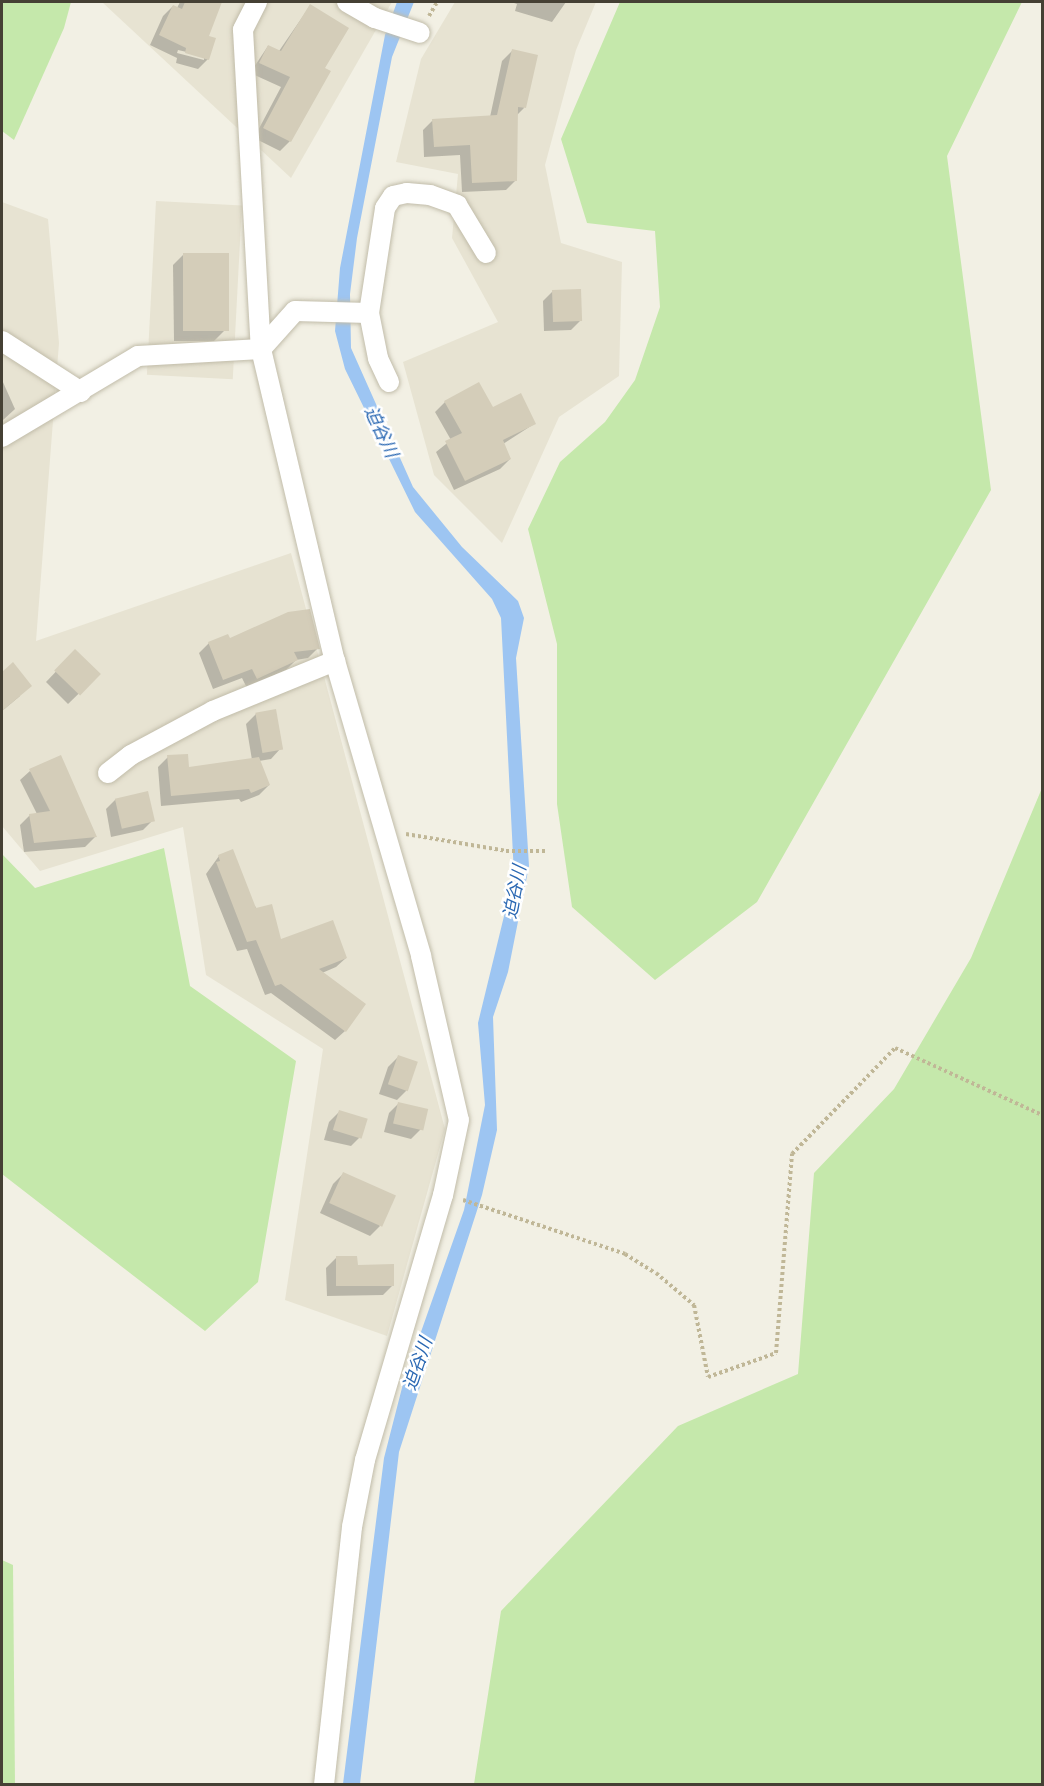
<!DOCTYPE html>
<meta charset="utf-8">
<style>
body{margin:0}
#map{position:relative;width:1044px;height:1786px;overflow:hidden;background:#f2f0e4;font-family:Rubik,"Noto Sans JP",sans-serif}
div>[style]{position:absolute}
.residential>*{inset:0;background:#e7e3d2;transform-origin:0 0}
.green>*{inset:0;background:#c5e8ab}
.water>*{inset:0;background:#9dc5f2}
.shadow>*{inset:0;background:#0003}
.building>*{inset:0;background:#d4cdb9;transform-origin:0 0}
.path>*{height:4px;margin-top:-2px;transform-origin:0;background:repeating-linear-gradient(90deg,#c0b797 0 3px,transparent 0 6px)}
.roads{filter:drop-shadow(0 0 2px #c1bca9) drop-shadow(0 0 2px #c1bca9)}
.street>*{height:20px;margin:-10px;padding:0 10px;transform-origin:10px;border-radius:10px;background:#fff}
span{translate:-50% -50%;white-space:nowrap;text-align:center;line-height:1.15;-webkit-text-stroke:5px #fff;paint-order:stroke}
.water-label{font-size:18px;color:#2a68b3;font-style:italic}
.frame{position:absolute;inset:0;border:3px solid #454034;pointer-events:none}
</style>
<div id="map">
<div class="residential">
<i style="clip-path:polygon(102px 2px,392px 2px,291px 178px)"></i>
<i style="clip-path:polygon(455px 2px,596px 2px,576px 50px,545px 165px,561px 243px,622px 262px,619px 376px,559px 417px,502px 543px,434px 475px,403px 362px,498px 322px,452px 238px,458px 174px,396px 162px,421px 59px)"></i>
<i style="left:156px;top:201px;width:86px;height:174px;rotate:3deg"></i>
<i style="clip-path:polygon(2px 202px,48px 219px,59px 343px,36px 641px,291px 553px,445px 1129px,387px 1336px,285px 1300px,323px 1049px,206px 975px,183px 827px,40px 871px,2px 826px)"></i>
</div>
<div class="green">
<i style="clip-path:polygon(2px 2px,71px 2px,64px 28px,14px 140px,2px 131px)"></i>
<i style="clip-path:polygon(620px 2px,1022px 2px,947px 156px,991px 490px,757px 902px,655px 980px,572px 907px,557px 804px,557px 644px,528px 529px,560px 462px,605px 422px,635px 380px,660px 307px,655px 231px,587px 223px,561px 139px)"></i>
<i style="clip-path:polygon(1042px 788px,1042px 1784px,474px 1784px,501px 1611px,678px 1426px,798px 1374px,814px 1173px,894px 1089px,971px 958px)"></i>
<i style="clip-path:polygon(164px 848px,190px 986px,296px 1061px,258px 1282px,205px 1331px,2px 1174px,2px 854px,35px 888px)"></i>
<i style="clip-path:polygon(2px 1560px,13px 1565px,15px 1784px,2px 1784px)"></i>
</div>
<div class="water">
<i style="clip-path:polygon(397px 2px,414px 2px,392px 57px,357px 238px,350px 294px,351px 348px,413px 487px,462px 547px,518px 601px,524px 618px,516px 658px,529px 866px,508px 972px,493px 1017px,497px 1130px,482px 1195px,399px 1452px,360px 1784px,343px 1784px,384px 1458px,404px 1380px,464px 1210px,485px 1105px,478px 1023px,514px 875px,501px 618px,492px 599px,415px 512px,345px 369px,335px 331px,340px 268px,385px 35px)"></i>
</div>
<div class="shadow">
<i style="clip-path:polygon(evenodd,180px 2px,220px 2px,207px 37px,208px 59px,198px 69px,176px 63px,177px 58px,150px 45px,163px 16px,173px 6px,177px 8px,180px 2px,178px 50px,204px 56px,204px 60px,177px 53px,178px 50px)"></i>
<i style="clip-path:polygon(511px 2px,566px 2px,552px 22px,515px 11px,517px 4px)"></i>
<i style="clip-path:polygon(310px 6px,323px 68px,290px 141px,280px 151px,254px 138px,281px 87px,250px 73px,268px 46px,279px 51px)"></i>
<i style="clip-path:polygon(512px 51px,524px 108px,517px 115px,516px 180px,506px 190px,462px 192px,460px 155px,424px 157px,423px 130px,433px 120px,490px 117px,502px 61px)"></i>
<i style="clip-path:polygon(183px 255px,224px 331px,214px 341px,174px 341px,173px 265px)"></i>
<i style="clip-path:polygon(553px 291px,581px 320px,571px 330px,544px 331px,543px 301px)"></i>
<i style="clip-path:polygon(2px 380px,15px 409px,2px 421px)"></i>
<i style="clip-path:polygon(445px 402px,534px 424px,503px 444px,510px 459px,500px 469px,454px 490px,436px 452px,451px 440px,435px 412px)"></i>
<i style="clip-path:polygon(229px 640px,318px 648px,308px 658px,296px 660px,286px 670px,247px 688px,242px 678px,213px 689px,199px 653px,209px 643px)"></i>
<i style="clip-path:polygon(66px 661px,99px 674px,68px 704px,46px 682px)"></i>
<i style="clip-path:polygon(12px 664px,20px 696px,2px 711px,2px 674px)"></i>
<i style="clip-path:polygon(256px 714px,281px 748px,271px 759px,259px 761px,269px 785px,259px 795px,241px 802px,239px 799px,161px 806px,158px 767px,168px 757px,188px 768px,252px 760px,246px 724px)"></i>
<i style="clip-path:polygon(30px 771px,95px 837px,85px 847px,24px 852px,20px 825px,30px 815px,37px 814px,20px 780px)"></i>
<i style="clip-path:polygon(116px 799px,153px 820px,143px 830px,111px 837px,106px 809px)"></i>
<i style="clip-path:polygon(219px 856px,280px 941px,346px 958px,336px 967px,322px 973px,345px 1031px,335px 1040px,271px 993px,265px 995px,247px 949px,237px 951px,206px 874px)"></i>
<i style="clip-path:polygon(398px 1057px,407px 1090px,397px 1100px,379px 1094px,388px 1067px)"></i>
<i style="clip-path:polygon(399px 1103px,421px 1129px,411px 1139px,384px 1132px,389px 1113px)"></i>
<i style="clip-path:polygon(339px 1112px,361px 1136px,351px 1146px,324px 1140px,329px 1122px)"></i>
<i style="clip-path:polygon(343px 1174px,380px 1226px,370px 1236px,320px 1213px,333px 1184px)"></i>
<i style="clip-path:polygon(336px 1258px,393px 1285px,383px 1295px,327px 1296px,326px 1268px)"></i>
</div>
<div class="building">
<i style="clip-path:polygon(185px 2px,222px 2px,209px 36px,216px 38px,209px 60px,185px 53px,186px 48px,159px 35px,173px 5px,182px 9px)"></i>
<i style="clip-path:polygon(310px 4px,349px 28px,325px 68px,331px 71px,291px 142px,263px 128px,290px 77px,259px 63px,268px 45px,281px 51px)"></i>
<i style="clip-path:polygon(512px 49px,538px 55px,526px 108px,518px 107px,517px 181px,472px 183px,470px 145px,434px 147px,432px 119px,497px 115px)"></i>
<i style="left:183px;top:253px;width:46px;height:78px"></i>
<i style="left:581px;top:289px;width:32px;height:29px;rotate:88deg"></i>
<i style="clip-path:polygon(479px 382px,493px 407px,521px 393px,536px 424px,503px 440px,511px 459px,465px 481px,445px 441px,462px 433px,444px 401px)"></i>
<i style="clip-path:polygon(310px 609px,320px 649px,294px 652px,298px 660px,257px 679px,252px 669px,223px 680px,208px 642px,228px 634px,230px 638px,288px 612px)"></i>
<i style="left:75px;top:649px;width:36px;height:30px;rotate:44deg"></i>
<i style="clip-path:polygon(13px 662px,32px 686px,2px 711px,2px 672px)"></i>
<i style="left:276px;top:709px;width:41px;height:21px;rotate:80deg"></i>
<i style="clip-path:polygon(188px 754px,189px 767px,259px 757px,270px 785px,251px 793px,249px 789px,171px 796px,167px 755px)"></i>
<i style="clip-path:polygon(61px 755px,97px 837px,34px 843px,29px 814px,50px 811px,29px 769px)"></i>
<i style="left:148px;top:791px;width:31px;height:34px;rotate:77deg"></i>
<i style="clip-path:polygon(233px 849px,256px 908px,272px 904px,281px 939px,333px 920px,347px 958px,319px 969px,366px 1004px,346px 1032px,281px 984px,275px 986px,256px 940px,247px 942px,216px 862px,220px 861px,218px 855px)"></i>
<i style="left:398px;top:1055px;width:21px;height:31px;rotate:19deg"></i>
<i style="left:398px;top:1102px;width:31px;height:22px;rotate:13deg"></i>
<i style="left:339px;top:1110px;width:30px;height:21px;rotate:17deg"></i>
<i style="left:343px;top:1172px;width:58px;height:34px;rotate:24deg"></i>
<i style="clip-path:polygon(336px 1256px,357px 1256px,358px 1265px,394px 1264px,394px 1286px,336px 1286px)"></i>
</div>
<div class="path">
<i style="left:429px;top:16px;width:16px;rotate:-60deg"></i>
<i style="left:406px;top:834px;width:101px;rotate:9.6deg"></i>
<i style="left:506px;top:851px;width:41px"></i>
<i style="left:463px;top:1200px;width:171px;rotate:18.4deg"></i>
<i style="left:625px;top:1254px;width:36px;rotate:32deg"></i>
<i style="left:656px;top:1273px;width:50px;rotate:40.1deg"></i>
<i style="left:694px;top:1305px;width:73px;rotate:79deg"></i>
<i style="left:708px;top:1377px;width:72px;rotate:-19.4deg"></i>
<i style="left:776px;top:1353px;width:200px;rotate:-85.4deg"></i>
<i style="left:792px;top:1154px;width:148px;rotate:-45.8deg"></i>
<i style="left:895px;top:1048px;width:162px;rotate:24.5deg"></i>
</div>
<div class="roads">
<div class="street">
<i style="left:257px;top:2px;width:31px;rotate:117deg"></i>
<i style="left:243px;top:30px;width:320px;rotate:86.8deg"></i>
<i style="left:261px;top:349px;width:321px;rotate:76.7deg"></i>
<i style="left:335px;top:661px;width:307px;rotate:73.7deg"></i>
<i style="left:421px;top:956px;width:168px;rotate:77deg"></i>
<i style="left:459px;top:1120px;width:77px;rotate:102deg"></i>
<i style="left:443px;top:1195px;width:276px;rotate:106.4deg"></i>
<i style="left:365px;top:1460px;width:68px;rotate:101deg"></i>
<i style="left:352px;top:1527px;width:259px;rotate:96.2deg"></i>
<i style="left:347px;top:2px;width:32px;rotate:30deg"></i>
<i style="left:375px;top:18px;width:47px;rotate:18.4deg"></i>
<i style="left:2px;top:341px;width:94px;rotate:32.8deg"></i>
<i style="left:389px;top:382px;width:26px;rotate:-115deg"></i>
<i style="left:378px;top:358px;width:46px;rotate:-101.3deg"></i>
<i style="left:369px;top:313px;width:106px;rotate:-81.3deg"></i>
<i style="left:385px;top:208px;width:14px;rotate:-56deg"></i>
<i style="left:393px;top:196px;width:14px;rotate:-12deg"></i>
<i style="left:407px;top:193px;width:23px;rotate:5deg"></i>
<i style="left:430px;top:195px;width:29px;rotate:20deg"></i>
<i style="left:457px;top:205px;width:56px;rotate:58.9deg"></i>
<i style="left:2px;top:437px;width:158px;rotate:-30.8deg"></i>
<i style="left:138px;top:356px;width:123px;rotate:-3.3deg"></i>
<i style="left:261px;top:349px;width:51px;rotate:-48.2deg"></i>
<i style="left:295px;top:311px;width:74px;rotate:1.5deg"></i>
<i style="left:108px;top:773px;width:29px;rotate:-38deg"></i>
<i style="left:131px;top:755px;width:93px;rotate:-28.2deg"></i>
<i style="left:213px;top:711px;width:132px;rotate:-22.3deg"></i>
</div>
</div>
<div class="water-label">
<span style="left:381px;top:432px;rotate:65deg">迫谷川</span>
<span style="left:515px;top:892px;rotate:-79deg">迫谷川</span>
<span style="left:418px;top:1364px;rotate:-71deg">迫谷川</span>
</div>
<div class="frame"></div>
</div>
